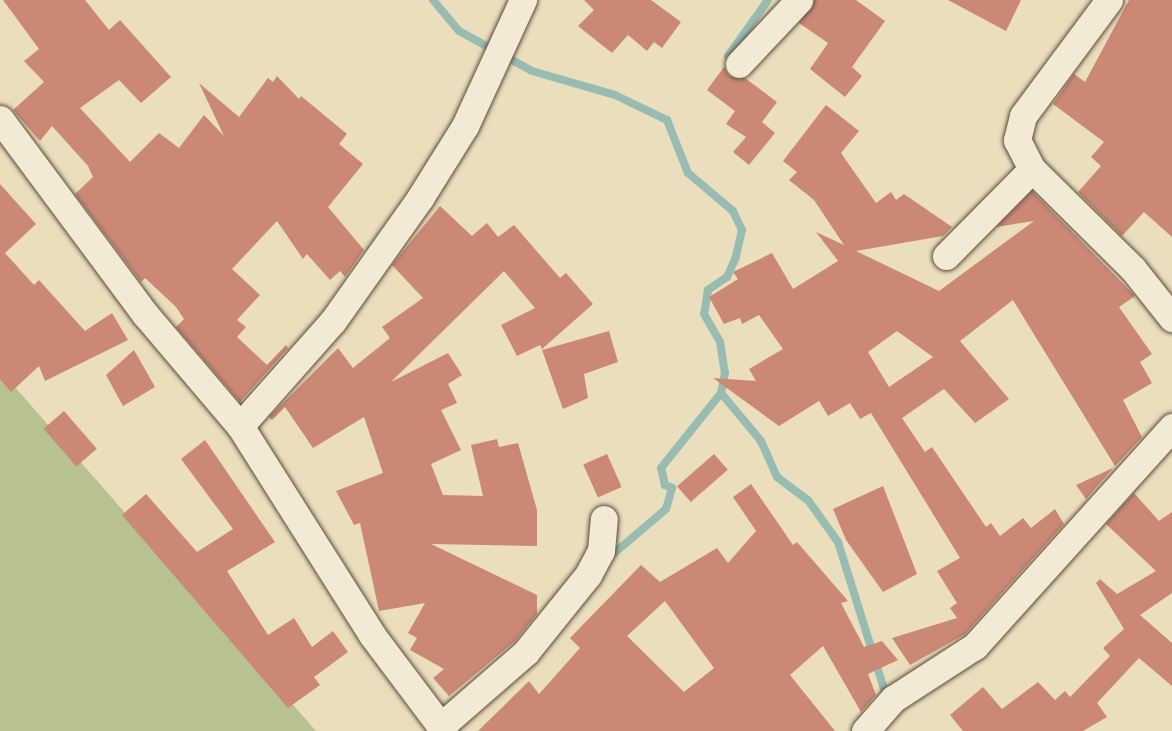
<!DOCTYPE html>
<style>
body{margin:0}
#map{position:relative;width:1172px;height:731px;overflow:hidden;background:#ebdebd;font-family:Alegreya,serif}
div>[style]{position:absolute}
.green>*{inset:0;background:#b8c190}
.stream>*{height:8px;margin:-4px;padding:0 4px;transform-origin:4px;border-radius:4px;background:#98bcb2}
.building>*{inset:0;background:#cb8875;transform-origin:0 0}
.roads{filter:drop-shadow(0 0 2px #5c4a3c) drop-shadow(0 0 2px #5c4a3c)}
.street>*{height:27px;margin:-13.5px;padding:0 13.5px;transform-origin:13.5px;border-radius:13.5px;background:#f2ead4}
span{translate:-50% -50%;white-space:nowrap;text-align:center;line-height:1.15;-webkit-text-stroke:4.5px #f2ead4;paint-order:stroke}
</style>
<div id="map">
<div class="green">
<i style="clip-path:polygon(0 370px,316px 731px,0 731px)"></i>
</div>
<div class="stream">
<i style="left:433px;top:0;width:40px;rotate:50deg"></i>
<i style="left:459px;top:31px;width:83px;rotate:28.7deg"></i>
<i style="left:532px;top:71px;width:86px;rotate:16.1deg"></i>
<i style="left:615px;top:95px;width:58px;rotate:25.7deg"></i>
<i style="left:667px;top:120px;width:57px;rotate:68.4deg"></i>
<i style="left:688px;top:173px;width:59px;rotate:40.2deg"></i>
<i style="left:733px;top:211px;width:21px;rotate:65deg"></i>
<i style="left:742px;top:230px;width:28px;rotate:103deg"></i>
<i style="left:736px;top:257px;width:22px;rotate:114deg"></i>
<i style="left:727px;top:277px;width:23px;rotate:146deg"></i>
<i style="left:708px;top:290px;width:24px;rotate:99deg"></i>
<i style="left:704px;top:314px;width:32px;rotate:60deg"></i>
<i style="left:720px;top:342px;width:31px;rotate:81deg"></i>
<i style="left:725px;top:373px;width:20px;rotate:101deg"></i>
<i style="left:721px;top:393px;width:62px;rotate:50.2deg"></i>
<i style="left:761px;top:441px;width:39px;rotate:66deg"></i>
<i style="left:777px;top:477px;width:39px;rotate:37deg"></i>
<i style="left:808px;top:500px;width:52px;rotate:54.5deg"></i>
<i style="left:838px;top:542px;width:164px;rotate:72.6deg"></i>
<i style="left:728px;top:56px;width:69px;rotate:-54.5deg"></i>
<i style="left:612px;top:555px;width:71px;rotate:-40.4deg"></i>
<i style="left:666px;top:509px;width:22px;rotate:-74deg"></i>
<i style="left:672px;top:488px;width:8px;rotate:-157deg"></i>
<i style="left:665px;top:485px;width:17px;rotate:-103deg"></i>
<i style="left:661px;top:468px;width:96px;rotate:-51.3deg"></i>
</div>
<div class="building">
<i style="clip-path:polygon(3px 0,85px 0,109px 30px,120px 20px,171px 77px,141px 103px,119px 80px,80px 108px,130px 162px,159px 133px,179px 148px,204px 115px,224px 136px,199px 83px,239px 117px,268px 78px,273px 82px,277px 76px,299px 99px,301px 96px,347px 134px,339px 144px,363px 164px,328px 207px,364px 250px,345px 277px,340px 271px,330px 280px,307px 254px,303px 259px,277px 221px,232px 269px,260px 295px,237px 320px,246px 327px,237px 337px,267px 365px,286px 345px,288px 348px,240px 402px,176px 327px,184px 319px,176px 307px,145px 278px,141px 282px,75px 194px,93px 177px,88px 166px,52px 126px,40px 141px,13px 110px,44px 82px,24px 61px,39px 49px)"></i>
<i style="clip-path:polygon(584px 0,651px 0,681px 22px,662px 48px,654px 42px,647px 51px,628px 35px,612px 53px,578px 26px,594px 10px)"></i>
<i style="clip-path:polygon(814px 0,856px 0,885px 21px,852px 67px,862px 76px,845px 97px,810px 69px,828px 43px,799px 23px)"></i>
<i style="clip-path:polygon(948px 0,1021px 0,1006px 31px)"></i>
<i style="clip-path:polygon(1129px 0,1172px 0,1172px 237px,1144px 212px,1122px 236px,1078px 192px,1101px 166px,1091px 157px,1104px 142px,1053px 104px,1074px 74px,1085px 82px)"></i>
<i style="clip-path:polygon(724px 67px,729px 76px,745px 78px,777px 102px,762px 122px,775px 133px,749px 165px,733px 152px,746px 137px,726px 124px,735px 111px,707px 90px)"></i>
<i style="clip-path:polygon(evenodd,826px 105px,859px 131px,841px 153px,876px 203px,891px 192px,896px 200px,904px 194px,952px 227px,943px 236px,856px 251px,939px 291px,1034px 221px,996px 227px,1032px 191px,1135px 296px,1119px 307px,1152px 354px,1140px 362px,1152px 383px,1123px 400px,1142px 437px,1115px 466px,1013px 300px,960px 341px,1009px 399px,975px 423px,944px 389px,902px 418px,925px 452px,932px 447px,986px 527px,991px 523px,1000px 536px,1023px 518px,1031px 528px,1055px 509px,1064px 524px,965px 634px,910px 665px,892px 638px,957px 618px,950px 608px,957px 603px,937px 571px,960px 558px,871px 413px,860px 419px,850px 403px,828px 416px,819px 401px,779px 426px,713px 378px,756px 381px,749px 369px,783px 349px,759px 315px,742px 324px,740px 318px,724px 324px,709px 297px,738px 279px,733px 272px,772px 253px,793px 289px,838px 261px,816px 232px,844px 245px,814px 200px,789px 180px,797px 172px,783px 161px,826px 105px,897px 331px,933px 357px,889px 387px,868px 352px,897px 331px)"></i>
<i style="clip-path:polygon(0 184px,36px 224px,5px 253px,34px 285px,39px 280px,85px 331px,112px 313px,128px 340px,45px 381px,39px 366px,11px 392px,0 379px)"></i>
<i style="clip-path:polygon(440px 206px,472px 236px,487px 223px,498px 237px,514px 225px,560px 278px,566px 273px,593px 304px,542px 349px,540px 345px,517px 356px,501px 325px,535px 308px,504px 271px,391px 382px,448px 353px,462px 375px,448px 384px,457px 403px,441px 410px,461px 450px,431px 464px,443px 495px,483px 496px,471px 445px,497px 439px,499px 447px,518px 443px,537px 510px,537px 546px,431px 544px,537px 595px,537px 614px,515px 641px,449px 696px,433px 678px,444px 669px,410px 650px,417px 638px,408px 633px,425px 603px,379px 611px,360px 523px,354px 525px,336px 491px,383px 473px,364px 417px,313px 448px,285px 407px,272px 420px,269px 417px,338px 348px,353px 368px,390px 338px,382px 327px,423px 298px,392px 265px)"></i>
<i style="clip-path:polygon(609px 331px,618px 362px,584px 374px,588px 398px,563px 409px,542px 350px)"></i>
<i style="clip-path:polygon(134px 350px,155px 387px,123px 406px,106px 375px)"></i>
<i style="left:64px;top:411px;width:50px;height:27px;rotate:49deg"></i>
<i style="clip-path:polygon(205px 440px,275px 542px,227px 571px,268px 635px,294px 618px,312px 647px,333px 631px,348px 652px,314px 677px,320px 685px,288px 708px,122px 515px,146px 494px,197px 552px,233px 529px,181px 459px)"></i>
<i style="left:607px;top:454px;width:36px;height:26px;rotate:66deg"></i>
<i style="left:714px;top:454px;width:21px;height:49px;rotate:49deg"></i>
<i style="clip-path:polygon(1113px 468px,1086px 499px,1076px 485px)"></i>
<i style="clip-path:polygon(evenodd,751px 484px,793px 545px,797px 542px,848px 601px,841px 603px,864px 647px,882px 641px,898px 660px,868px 674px,876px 695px,861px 712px,823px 646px,790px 675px,835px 731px,478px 731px,529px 681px,539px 694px,580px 648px,570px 638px,641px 565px,660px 582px,717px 548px,728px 563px,756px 531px,733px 497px,751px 484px,665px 601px,714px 668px,684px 692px,627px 636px,665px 601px)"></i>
<i style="clip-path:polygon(883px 486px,917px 574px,883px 592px,846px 540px,833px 509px)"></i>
<i style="clip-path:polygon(1134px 493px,1159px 521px,1172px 512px,1172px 593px,1140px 615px,1172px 643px,1172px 686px,1139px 658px,1097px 703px,1107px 717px,1083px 731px,963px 731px,950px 715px,983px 687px,1002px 709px,1038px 682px,1055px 700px,1065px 691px,1070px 697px,1110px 656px,1103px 648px,1124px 629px,1096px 583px,1100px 579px,1117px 594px,1156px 571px,1106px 524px)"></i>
</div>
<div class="roads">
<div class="street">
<i style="left:1109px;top:0;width:144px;rotate:126.6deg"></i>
<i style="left:1023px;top:116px;width:25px;rotate:104deg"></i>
<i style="left:1017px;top:140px;width:33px;rotate:63deg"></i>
<i style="left:1032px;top:169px;width:142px;rotate:44.7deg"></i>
<i style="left:1133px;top:269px;width:63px;rotate:51.5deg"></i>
<i style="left:739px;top:64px;width:88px;rotate:-46.8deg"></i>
<i style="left:0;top:119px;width:243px;rotate:53.4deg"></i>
<i style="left:145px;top:314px;width:147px;rotate:49.7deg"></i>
<i style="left:240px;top:426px;width:247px;rotate:57.7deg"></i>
<i style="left:372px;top:635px;width:120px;rotate:53.1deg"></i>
<i style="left:946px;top:256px;width:122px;rotate:-45.3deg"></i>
<i style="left:240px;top:426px;width:140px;rotate:-48.5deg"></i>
<i style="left:333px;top:321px;width:151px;rotate:-54.7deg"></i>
<i style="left:420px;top:198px;width:85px;rotate:-58deg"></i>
<i style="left:465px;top:126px;width:139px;rotate:-65.3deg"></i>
<i style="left:441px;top:726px;width:113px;rotate:-41deg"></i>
<i style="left:526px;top:652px;width:99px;rotate:-51.2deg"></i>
<i style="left:588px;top:575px;width:27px;rotate:-62deg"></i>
<i style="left:601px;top:551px;width:32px;rotate:-85deg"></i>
<i style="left:865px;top:731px;width:43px;rotate:-48.8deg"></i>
<i style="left:893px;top:699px;width:98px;rotate:-32.9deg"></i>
<i style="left:975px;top:646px;width:295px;rotate:-48deg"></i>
</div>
</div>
</div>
